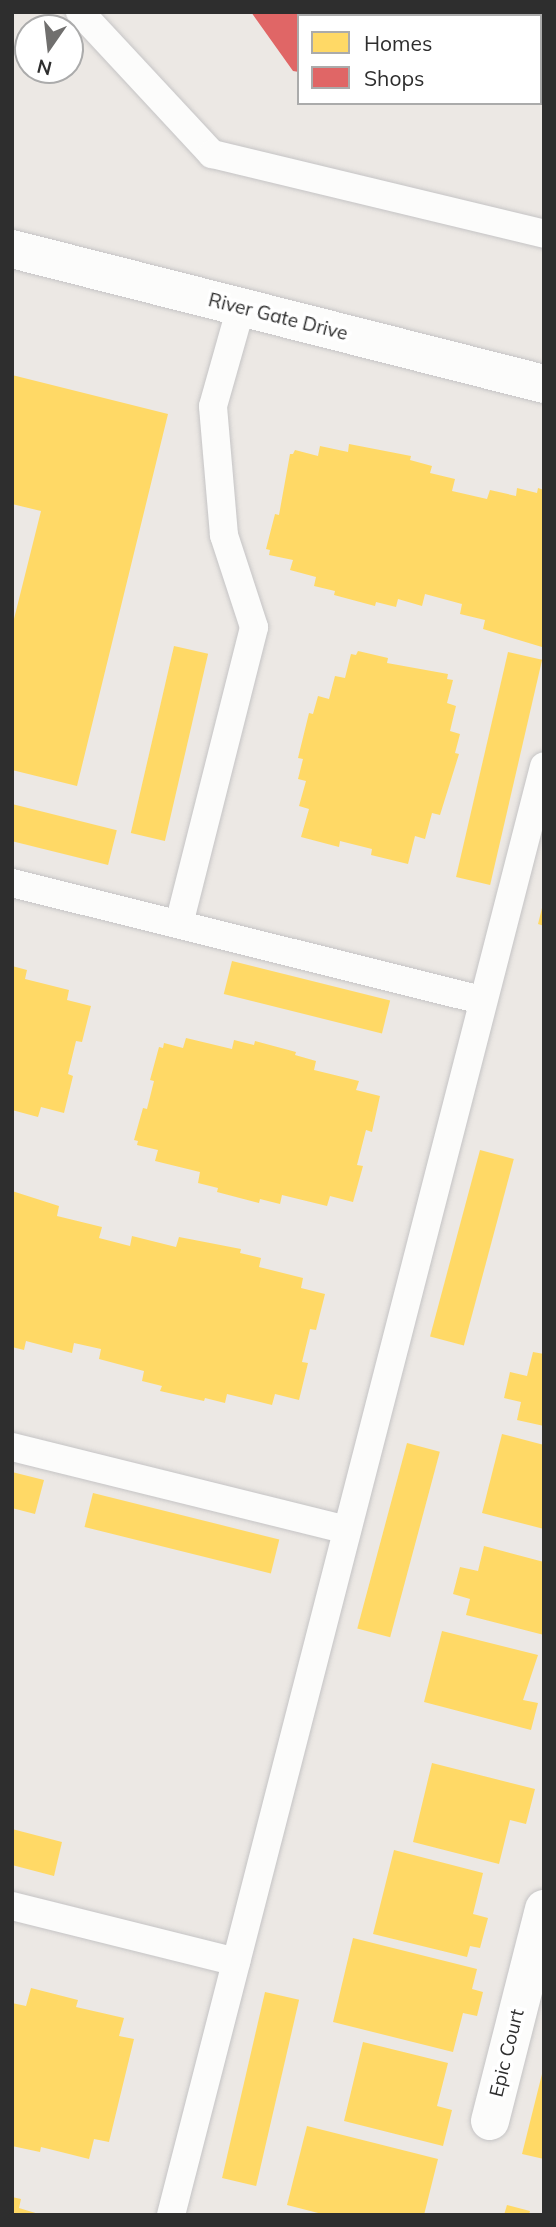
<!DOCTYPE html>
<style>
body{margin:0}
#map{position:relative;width:556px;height:2227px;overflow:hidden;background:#ece8e4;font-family:Mulish,sans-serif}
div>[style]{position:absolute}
.homes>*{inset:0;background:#ffd966;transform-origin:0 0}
.shops>*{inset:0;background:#e06666}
.roads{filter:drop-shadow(0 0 2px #c5c4c5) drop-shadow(0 0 2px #c5c4c5)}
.service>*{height:28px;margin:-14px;padding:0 14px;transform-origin:14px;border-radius:14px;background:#fcfcfb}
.minor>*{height:38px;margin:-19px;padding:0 19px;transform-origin:19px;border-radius:19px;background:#fcfcfb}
.tertiary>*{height:38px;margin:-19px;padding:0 19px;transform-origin:19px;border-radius:19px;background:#fcfcfb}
span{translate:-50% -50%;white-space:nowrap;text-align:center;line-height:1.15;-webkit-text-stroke:7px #fff;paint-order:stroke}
.street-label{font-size:19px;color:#2e2e2e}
.frame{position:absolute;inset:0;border:14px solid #2e2e2e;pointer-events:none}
.legend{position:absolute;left:297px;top:14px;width:245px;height:91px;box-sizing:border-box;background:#fff;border:2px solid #ababab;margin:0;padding:9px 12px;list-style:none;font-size:21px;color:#2e2e2e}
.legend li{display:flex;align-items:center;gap:14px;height:35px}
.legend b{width:35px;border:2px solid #ababab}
.north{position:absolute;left:14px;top:14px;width:70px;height:70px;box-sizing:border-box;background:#fff;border:2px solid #ababab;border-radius:50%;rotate:194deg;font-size:19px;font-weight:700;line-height:28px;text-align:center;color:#2e2e2e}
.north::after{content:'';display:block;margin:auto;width:24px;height:32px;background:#706f6e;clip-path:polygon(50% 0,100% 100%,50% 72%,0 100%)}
</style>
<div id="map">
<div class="homes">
<i style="clip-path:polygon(12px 375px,168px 414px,77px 786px,12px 770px,12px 627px,41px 511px,12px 504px)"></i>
<i style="clip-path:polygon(349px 444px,411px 456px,410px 460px,432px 466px,430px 473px,455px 479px,452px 491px,487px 499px,490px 490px,516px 496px,517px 488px,537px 493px,538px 488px,544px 490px,542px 647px,483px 629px,485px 620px,460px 614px,462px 604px,425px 594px,422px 606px,398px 599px,396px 607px,376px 602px,375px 606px,334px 595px,335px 591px,314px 586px,316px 577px,290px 570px,293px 560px,269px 555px,270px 550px,266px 549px,275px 514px,279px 515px,290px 454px,293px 454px,295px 450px,318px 456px,320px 446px,348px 452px)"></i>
<i style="left:174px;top:646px;width:35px;height:192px;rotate:13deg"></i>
<i style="clip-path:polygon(358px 651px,388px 658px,387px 663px,448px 674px,447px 679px,453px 680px,447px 703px,456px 706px,450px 731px,460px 734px,455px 753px,459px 754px,440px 815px,432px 813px,425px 839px,415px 836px,408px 864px,371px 855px,372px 849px,340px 841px,339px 847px,301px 837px,309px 809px,299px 806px,306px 781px,298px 779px,303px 759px,298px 758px,309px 713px,313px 714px,318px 696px,329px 699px,335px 676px,345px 678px,351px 654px,356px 655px)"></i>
<i style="left:508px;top:652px;width:35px;height:231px;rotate:13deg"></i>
<i style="left:12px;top:804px;width:108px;height:36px;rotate:14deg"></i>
<i style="clip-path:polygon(543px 904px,544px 904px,544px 926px,538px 924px)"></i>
<i style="left:232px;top:961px;width:163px;height:34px;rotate:14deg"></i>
<i style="clip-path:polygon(12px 966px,27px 970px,25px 979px,69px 990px,67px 1000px,91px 1006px,82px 1042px,76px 1041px,68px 1074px,73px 1076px,64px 1113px,41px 1107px,38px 1117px,12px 1110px)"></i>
<i style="clip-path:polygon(186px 1038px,232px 1049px,234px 1040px,254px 1045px,255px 1041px,296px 1052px,295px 1055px,316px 1061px,314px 1070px,359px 1081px,356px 1090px,380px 1096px,372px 1132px,366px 1130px,357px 1165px,363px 1166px,353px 1202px,330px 1196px,327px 1206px,282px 1195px,280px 1204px,260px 1199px,259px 1203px,217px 1192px,218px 1188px,198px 1183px,200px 1172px,155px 1161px,158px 1150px,137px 1145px,138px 1141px,134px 1140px,143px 1108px,147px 1109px,154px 1081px,150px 1080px,159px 1047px,163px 1048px,164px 1043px,183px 1048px)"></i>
<i style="left:480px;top:1150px;width:35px;height:193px;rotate:15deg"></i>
<i style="clip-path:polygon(12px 1191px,59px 1206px,57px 1216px,102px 1227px,99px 1238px,130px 1246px,132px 1236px,176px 1247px,179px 1237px,241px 1249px,240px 1253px,261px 1258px,259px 1267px,303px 1278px,301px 1288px,325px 1294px,316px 1330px,310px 1329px,302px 1362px,308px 1363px,299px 1400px,275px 1394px,272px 1405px,227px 1394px,225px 1403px,205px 1398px,204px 1401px,160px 1391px,162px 1386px,142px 1381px,144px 1371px,99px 1359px,101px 1349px,74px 1343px,72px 1353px,26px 1341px,24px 1350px,12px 1347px)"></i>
<i style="clip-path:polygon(533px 1352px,544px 1354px,544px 1426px,517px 1420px,521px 1402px,504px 1398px,510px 1372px,527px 1376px)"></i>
<i style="clip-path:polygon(502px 1434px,544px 1445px,544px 1529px,482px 1513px)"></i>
<i style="left:407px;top:1443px;width:34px;height:192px;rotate:15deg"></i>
<i style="clip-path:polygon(12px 1472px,44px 1480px,35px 1514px,12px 1508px)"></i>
<i style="left:93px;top:1493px;width:192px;height:35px;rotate:14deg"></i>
<i style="clip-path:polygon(484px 1546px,544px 1562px,544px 1635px,466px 1615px,470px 1599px,453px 1594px,460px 1567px,478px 1571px)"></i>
<i style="clip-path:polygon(442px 1631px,538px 1655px,523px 1700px,538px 1703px,531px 1730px,424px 1702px)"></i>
<i style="clip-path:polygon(432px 1763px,535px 1789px,526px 1824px,510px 1820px,499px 1864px,413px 1842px)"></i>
<i style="clip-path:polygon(12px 1829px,62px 1842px,54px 1876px,12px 1865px)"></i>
<i style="clip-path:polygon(394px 1850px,483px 1873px,473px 1914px,488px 1918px,480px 1948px,470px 1946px,467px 1957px,373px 1934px)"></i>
<i style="clip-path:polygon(353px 1938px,477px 1969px,472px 1989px,483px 1992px,477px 2016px,463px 2013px,453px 2052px,333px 2022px)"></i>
<i style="clip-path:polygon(31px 1988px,78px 2000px,76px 2007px,124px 2018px,119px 2036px,134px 2039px,109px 2142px,94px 2139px,89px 2159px,41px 2147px,40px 2152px,12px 2146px,12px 2003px,26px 2006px)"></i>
<i style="left:265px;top:1992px;width:35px;height:191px;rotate:13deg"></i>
<i style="clip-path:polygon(363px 2042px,448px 2063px,437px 2106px,452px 2110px,443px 2146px,344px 2121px)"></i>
<i style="clip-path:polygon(543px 2070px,544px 2070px,544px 2159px,522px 2154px)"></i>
<i style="clip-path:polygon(307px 2126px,438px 2159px,424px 2215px,326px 2215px,287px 2205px)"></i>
<i style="clip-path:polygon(12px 2197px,21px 2199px,19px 2208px,42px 2215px,12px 2215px)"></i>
<i style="clip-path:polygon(507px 2205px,530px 2211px,529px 2215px,504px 2215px)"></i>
</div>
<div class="shops">
<i style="clip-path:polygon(251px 12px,471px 12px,470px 16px,299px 16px,299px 72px,293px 71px)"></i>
<i style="clip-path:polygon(521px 12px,544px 12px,544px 19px,540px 16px)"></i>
</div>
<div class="roads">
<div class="service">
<i style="left:80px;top:12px;width:194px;rotate:47.1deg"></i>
<i style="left:212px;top:154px;width:342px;rotate:13.5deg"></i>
<i style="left:12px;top:883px;width:485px;rotate:14deg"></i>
<i style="left:179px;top:924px;width:306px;rotate:-75.8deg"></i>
<i style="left:254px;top:627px;width:97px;rotate:-108.1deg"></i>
<i style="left:224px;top:535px;width:129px;rotate:-94.9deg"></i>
<i style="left:213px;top:406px;width:103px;rotate:-74.2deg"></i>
<i style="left:12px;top:1447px;width:345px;rotate:13.9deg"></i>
<i style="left:12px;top:1906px;width:231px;rotate:14deg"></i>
<i style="left:171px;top:2215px;width:1496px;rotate:-75.56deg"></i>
</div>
<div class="minor">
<i style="left:490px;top:2121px;width:219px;rotate:-75.7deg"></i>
</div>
<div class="tertiary">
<i style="left:12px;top:249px;width:549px;rotate:14.24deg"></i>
</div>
</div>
<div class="street-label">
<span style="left:278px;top:317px;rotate:14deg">River Gate Drive</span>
<span style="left:507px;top:2053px;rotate:-76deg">Epic Court</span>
</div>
<div class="frame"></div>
<ul class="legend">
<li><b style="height:19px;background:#ffd966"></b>Homes</li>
<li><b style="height:19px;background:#e06666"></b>Shops</li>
</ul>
<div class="north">N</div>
</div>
